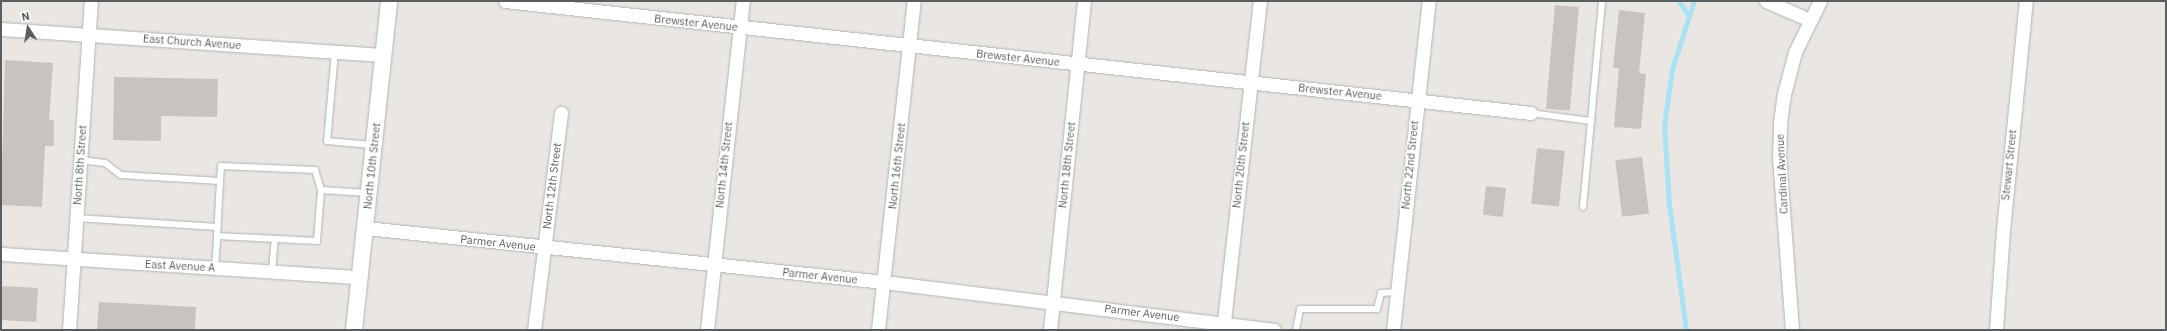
<!DOCTYPE html>
<style>
body{margin:0}
#map{position:relative;width:2167px;height:331px;overflow:hidden;background:#eae6e1;font-family:"IBM Plex Sans",sans-serif}
div>[style]{position:absolute}
.stream>*{height:4.5px;margin:-2.25px;padding:0 2.25px;transform-origin:2.25px;border-radius:2.25px;background:#a8e3f3}
.building>*{inset:0;background:#c8c3c0;transform-origin:0 0}
.roads{filter:drop-shadow(0 0 1px #b1b4b7) drop-shadow(0 0 1px #b1b4b7)}
.service>*{height:6px;margin:-3px;padding:0 3px;transform-origin:3px;border-radius:3px;background:#fff}
.minor>*{height:13px;margin:-6.5px;padding:0 6.5px;transform-origin:6.5px;border-radius:6.5px;background:#fff}
.tertiary>*{height:16px;margin:-8px;padding:0 8px;transform-origin:8px;border-radius:8px;background:#fff}
span{translate:-50% -50%;white-space:nowrap;text-align:center;line-height:1.15;-webkit-text-stroke:3px #fff;paint-order:stroke}
.street-label{font-size:11px;color:#595e60}
.frame{position:absolute;inset:0;border:2px solid #595e60;pointer-events:none}
.north{position:absolute;left:8px;top:8px;width:40px;height:40px;-webkit-text-stroke:3px #fff;paint-order:stroke;rotate:348deg;font-size:11px;font-weight:700;line-height:16px;text-align:center;color:#595e60}
.north::after{content:'';display:block;margin:auto;width:14px;height:18px;background:#595e60;clip-path:polygon(50% 0,100% 100%,50% 72%,0 100%)}
</style>
<div id="map">
<div class="stream">
<i style="left:1679px;top:1px;width:18px;rotate:56deg"></i>
<i style="left:1686px;top:330px;width:126px;rotate:-97.7deg"></i>
<i style="left:1669px;top:205px;width:79px;rotate:-93.6deg"></i>
<i style="left:1664px;top:126px;width:58px;rotate:-82deg"></i>
<i style="left:1672px;top:69px;width:71px;rotate:-72.1deg"></i>
</div>
<div class="building">
<i style="left:1555px;top:5px;width:24px;height:104px;rotate:5deg"></i>
<i style="clip-path:polygon(1619px 10px,1645px 13px,1639px 73px,1646px 74px,1641px 129px,1614px 127px,1619px 68px,1613px 68px)"></i>
<i style="clip-path:polygon(5px 60px,53px 63px,49px 120px,54px 120px,54px 146px,45px 146px,42px 207px,1px 205px)"></i>
<i style="clip-path:polygon(114px 77px,218px 79px,217px 117px,161px 116px,161px 141px,113px 140px)"></i>
<i style="left:1537px;top:148px;width:28px;height:56px;rotate:6deg"></i>
<i style="left:1642px;top:157px;width:57px;height:27px;rotate:83deg"></i>
<i style="left:1486px;top:186px;width:20px;height:29px;rotate:6deg"></i>
<i style="left:1px;top:286px;width:37px;height:34px;rotate:3deg"></i>
<i style="clip-path:polygon(99px 302px,196px 307px,195px 330px,97px 329px)"></i>
</div>
<div class="roads">
<div class="service">
<i style="left:335px;top:52px;width:89px;rotate:95.1deg"></i>
<i style="left:327px;top:141px;width:45px;rotate:5.1deg"></i>
<i style="left:1531px;top:113px;width:61px;rotate:7.6deg"></i>
<i style="left:80px;top:160px;width:25px;rotate:7deg"></i>
<i style="left:105px;top:163px;width:20px;rotate:37deg"></i>
<i style="left:121px;top:175px;width:99px;rotate:3.5deg"></i>
<i style="left:220px;top:181px;width:55px;rotate:93.1deg"></i>
<i style="left:220px;top:181px;width:15px;rotate:-86deg"></i>
<i style="left:221px;top:166px;width:94px;rotate:2.4deg"></i>
<i style="left:315px;top:170px;width:21px;rotate:73deg"></i>
<i style="left:1583px;top:207px;width:207px;rotate:-84.7deg"></i>
<i style="left:76px;top:218px;width:142px;rotate:3.6deg"></i>
<i style="left:215px;top:268px;width:32px;rotate:-86deg"></i>
<i style="left:217px;top:236px;width:100px;rotate:2.9deg"></i>
<i style="left:317px;top:241px;width:51px;rotate:-85.5deg"></i>
<i style="left:321px;top:190px;width:46px;rotate:3.7deg"></i>
<i style="left:272px;top:271px;width:32px;rotate:-85deg"></i>
<i style="left:1296px;top:330px;width:21px;rotate:-79deg"></i>
<i style="left:1300px;top:309px;width:77px"></i>
<i style="left:1377px;top:309px;width:16px;rotate:-76deg"></i>
<i style="left:1381px;top:293px;width:15px;rotate:-4deg"></i>
</div>
<div class="minor">
<i style="left:505px;top:1px;width:1032px;rotate:6.23deg"></i>
<i style="left:1766px;top:1px;width:48px;rotate:23.4deg"></i>
<i style="left:1px;top:29px;width:383px;rotate:3.9deg"></i>
<i style="left:366px;top:228px;width:521px;rotate:5.95deg"></i>
<i style="left:884px;top:282px;width:393px;rotate:7deg"></i>
<i style="left:1px;top:254px;width:360px;rotate:3.7deg"></i>
<i style="left:69px;top:330px;width:330px;rotate:-86.2deg"></i>
<i style="left:534px;top:330px;width:219px;rotate:-82.9deg"></i>
<i style="left:707px;top:330px;width:331px;rotate:-83.8deg"></i>
<i style="left:878px;top:330px;width:331px;rotate:-83.8deg"></i>
<i style="left:1050px;top:330px;width:331px;rotate:-84.1deg"></i>
<i style="left:1223px;top:330px;width:331px;rotate:-83.6deg"></i>
<i style="left:1393px;top:330px;width:331px;rotate:-83.8deg"></i>
<i style="left:1792px;top:330px;width:173px;rotate:-94.3deg"></i>
<i style="left:1779px;top:157px;width:35px;rotate:-88deg"></i>
<i style="left:1780px;top:122px;width:28px;rotate:-82deg"></i>
<i style="left:1784px;top:94px;width:43px;rotate:-75.3deg"></i>
<i style="left:1795px;top:52px;width:57px;rotate:-63.9deg"></i>
<i style="left:1996px;top:330px;width:100px;rotate:-86deg"></i>
<i style="left:2003px;top:230px;width:230px;rotate:-84.3deg"></i>
</div>
<div class="tertiary">
<i style="left:354px;top:330px;width:331px;rotate:-83.9deg"></i>
</div>
</div>
<div class="street-label">
<span style="left:696px;top:23px;rotate:6deg">Brewster Avenue</span>
<span style="left:192px;top:42px;rotate:4deg">East Church Avenue</span>
<span style="left:1018px;top:58px;rotate:6deg">Brewster Avenue</span>
<span style="left:1340px;top:92px;rotate:6deg">Brewster Avenue</span>
<span style="left:80px;top:165px;rotate:-86deg">North 8th Street</span>
<span style="left:724px;top:165px;rotate:-84deg">North 14th Street</span>
<span style="left:1067px;top:165px;rotate:-84deg">North 18th Street</span>
<span style="left:1241px;top:165px;rotate:-84deg">North 20th Street</span>
<span style="left:1410px;top:165px;rotate:-84deg">North 22nd Street</span>
<span style="left:2009px;top:165px;rotate:-84deg">Stewart Street</span>
<span style="left:372px;top:166px;rotate:-84deg">North 10th Street</span>
<span style="left:897px;top:166px;rotate:-84deg">North 16th Street</span>
<span style="left:1782px;top:174px;rotate:-93deg">Cardinal Avenue</span>
<span style="left:552px;top:186px;rotate:-83deg">North 12th Street</span>
<span style="left:498px;top:243px;rotate:6deg">Parmer Avenue</span>
<span style="left:180px;top:266px;rotate:3deg">East Avenue A</span>
<span style="left:820px;top:276px;rotate:6deg">Parmer Avenue</span>
<span style="left:1142px;top:313px;rotate:7deg">Parmer Avenue</span>
</div>
<div class="frame"></div>
<div class="north">N</div>
</div>
